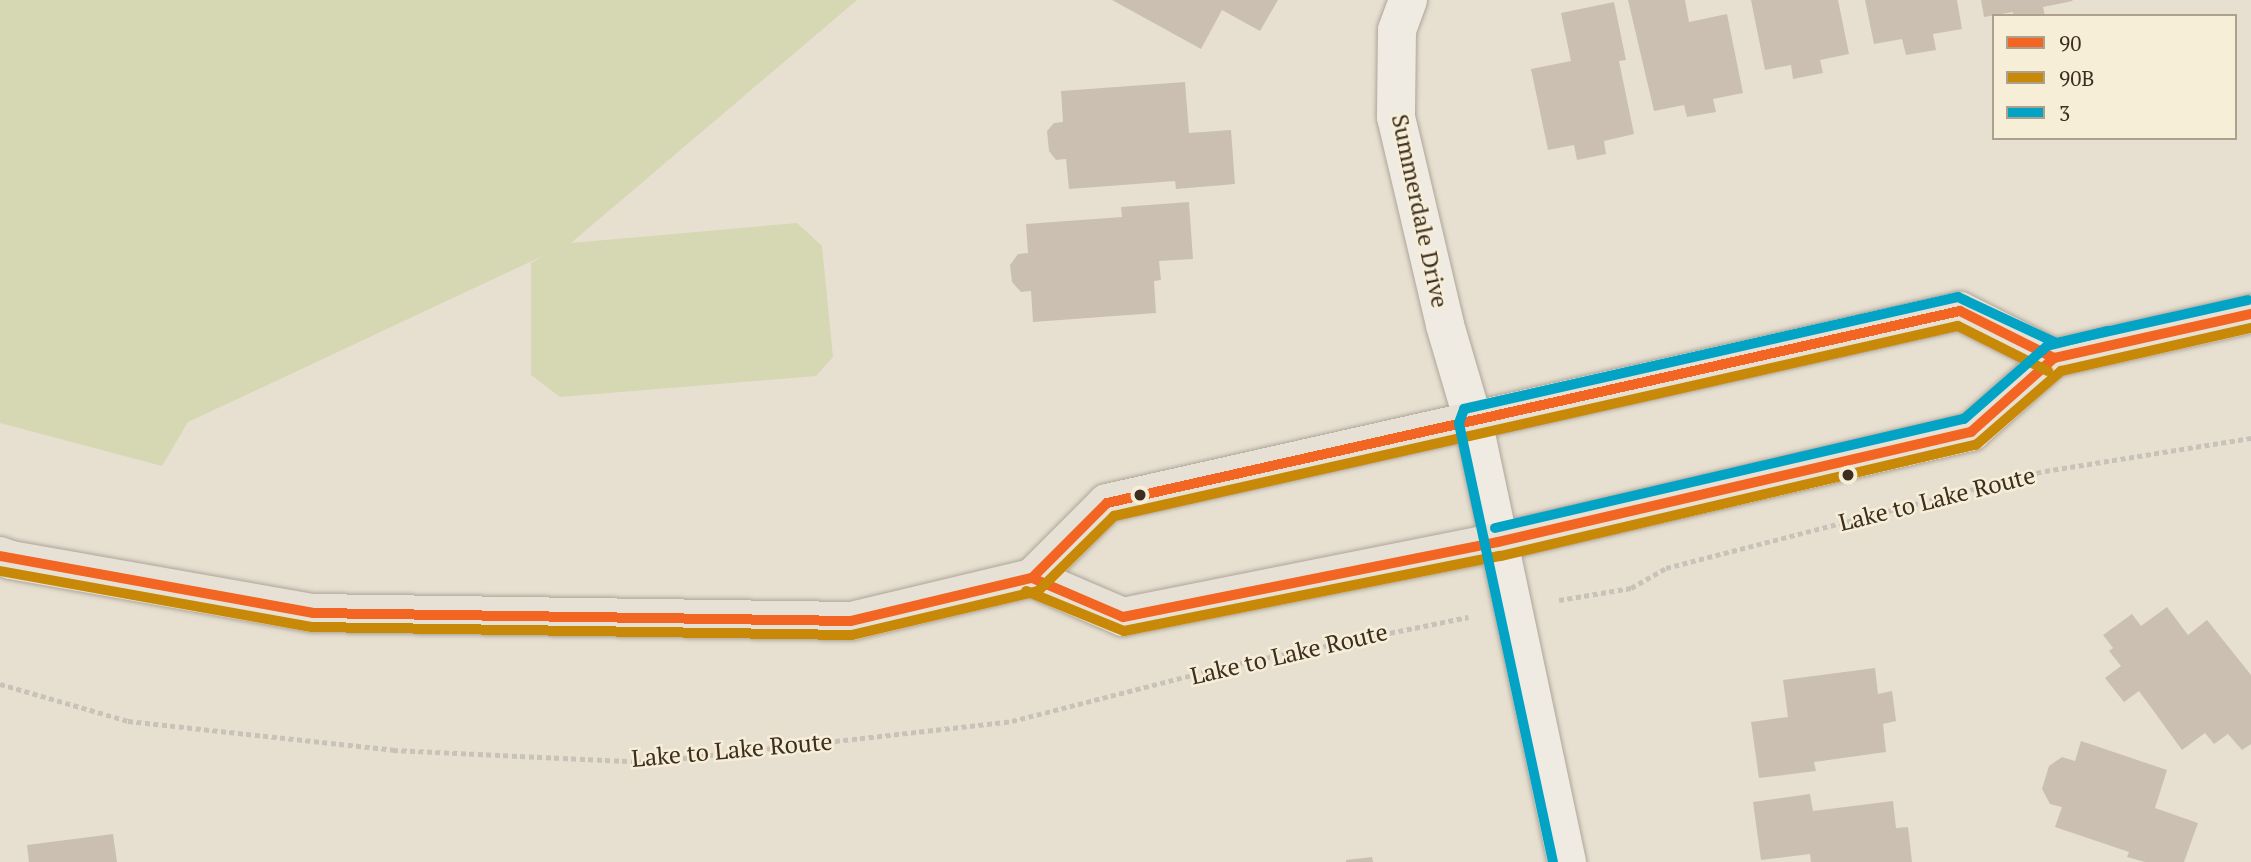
<!DOCTYPE html>
<style>
body{margin:0}
#map{position:relative;width:2251px;height:862px;overflow:hidden;background:#e7e0d1;font-family:"PT Serif",serif}
div>[style]{position:absolute}
.green>*{inset:0;background:#d6d7b3}
.building>*{inset:0;background:#cbbfb2}
.path>*{height:4.5px;margin-top:-2.25px;transform-origin:0;background:repeating-linear-gradient(90deg,#c8c2b9 0 5px,transparent 0 8.5px)}
.roads{filter:drop-shadow(0 0 2px #ada599) drop-shadow(0 0 2px #ada599)}
.minor>*{height:38px;margin:-19px;padding:0 19px;transform-origin:19px;border-radius:19px;background:#efebe3}
.major>*{height:38px;margin:-19px;padding:0 19px;transform-origin:19px;border-radius:19px;background:#e6e1d4}
.bus-1>*{height:10px;margin:-5px;padding:0 5px;transform-origin:5px;border-radius:5px;background:#f26522}
.bus-2>*{height:10px;margin:-5px;padding:0 5px;transform-origin:5px;border-radius:5px;background:#c88808}
.bus-3>*{height:10px;margin:-5px;padding:0 5px;transform-origin:5px;border-radius:5px;background:#03a3c5}
.dots>*{width:19px;height:19px;translate:-50% -50%;box-sizing:border-box;border:4px solid #f7eed8;border-radius:50%}
span{translate:-50% -50%;white-space:nowrap;text-align:center;line-height:1.15;-webkit-text-stroke:5px #f7eed8;paint-order:stroke}
.street-label{font-size:24px;color:#3d2e20}
.legend{position:absolute;left:1992px;top:14px;width:245px;height:126px;box-sizing:border-box;background:#f7eed8;border:2px solid #ada18e;margin:0;padding:9px 12px;list-style:none;font-size:21px;color:#3d2e20}
.legend li{display:flex;align-items:center;gap:14px;height:35px}
.legend b{width:35px;border:2px solid #ada18e}
</style>
<div id="map">
<div class="green">
<i style="clip-path:polygon(0 0,857px 0,571px 243px,797px 223px,822px 246px,833px 357px,816px 376px,560px 397px,531px 375px,531px 263px,545px 255px,188px 422px,162px 466px,0 423px)"></i>
</div>
<div class="building">
<i style="clip-path:polygon(1112px 0,1278px 0,1260px 31px,1222px 10px,1201px 49px)"></i>
<i style="clip-path:polygon(1628px 0,1685px 0,1689px 22px,1727px 14px,1743px 93px,1713px 99px,1716px 112px,1687px 117px,1684px 105px,1654px 111px)"></i>
<i style="clip-path:polygon(1751px 0,1838px 0,1849px 54px,1820px 60px,1823px 73px,1793px 79px,1791px 65px,1765px 70px)"></i>
<i style="clip-path:polygon(1865px 0,1957px 0,1962px 29px,1933px 34px,1936px 50px,1906px 55px,1902px 39px,1874px 44px)"></i>
<i style="clip-path:polygon(1981px 0,2072px 0,2073px 1px,2043px 7px,2045px 16px,2013px 16px,2013px 12px,1984px 17px)"></i>
<i style="clip-path:polygon(1614px 2px,1626px 60px,1619px 61px,1634px 134px,1604px 141px,1606px 154px,1577px 160px,1574px 145px,1548px 150px,1531px 69px,1571px 61px,1561px 13px)"></i>
<i style="clip-path:polygon(1185px 82px,1189px 133px,1231px 130px,1235px 184px,1176px 189px,1175px 181px,1069px 189px,1066px 159px,1056px 160px,1049px 151px,1047px 131px,1054px 123px,1063px 122px,1061px 91px)"></i>
<i style="clip-path:polygon(1189px 202px,1193px 259px,1159px 261px,1161px 280px,1154px 281px,1156px 313px,1033px 322px,1031px 291px,1021px 292px,1012px 282px,1010px 265px,1018px 254px,1028px 253px,1026px 224px,1122px 217px,1121px 207px)"></i>
<i style="clip-path:polygon(2167px 607px,2188px 635px,2207px 620px,2251px 675px,2251px 744px,2242px 750px,2228px 734px,2214px 744px,2205px 733px,2182px 750px,2139px 691px,2124px 702px,2105px 678px,2121px 666px,2109px 651px,2113px 648px,2103px 635px,2132px 614px,2141px 626px)"></i>
<i style="clip-path:polygon(1875px 668px,1878px 694px,1892px 691px,1896px 721px,1883px 724px,1886px 752px,1814px 762px,1816px 771px,1759px 778px,1751px 722px,1788px 717px,1783px 680px)"></i>
<i style="clip-path:polygon(2081px 741px,2167px 770px,2155px 808px,2198px 823px,2184px 862px,2145px 862px,2127px 857px,2129px 852px,2055px 827px,2062px 807px,2050px 804px,2042px 789px,2049px 766px,2062px 757px,2075px 761px)"></i>
<i style="clip-path:polygon(1810px 794px,1813px 811px,1893px 801px,1896px 828px,1908px 827px,1912px 862px,1811px 862px,1810px 854px,1761px 860px,1753px 802px)"></i>
<i style="clip-path:polygon(113px 834px,117px 862px,29px 862px,27px 845px)"></i>
<i style="clip-path:polygon(1372px 857px,1373px 862px,1346px 862px,1346px 860px)"></i>
</div>
<div class="path">
<i style="left:1559px;top:600px;width:73px;rotate:-9.5deg"></i>
<i style="left:1631px;top:588px;width:40px;rotate:-29.7deg"></i>
<i style="left:1666px;top:568px;width:391px;rotate:-14.4deg"></i>
<i style="left:2045px;top:471px;width:209px;rotate:-9.1deg"></i>
<i style="left:0;top:684px;width:133px;rotate:16.1deg"></i>
<i style="left:128px;top:721px;width:267px;rotate:6.2deg"></i>
<i style="left:393px;top:750px;width:256px;rotate:2.7deg"></i>
<i style="left:649px;top:762px;width:365px;rotate:-6.4deg"></i>
<i style="left:1012px;top:721px;width:235px;rotate:-14.3deg"></i>
<i style="left:1240px;top:663px;width:233px;rotate:-11.4deg"></i>
</div>
<div class="roads">
<div class="minor">
<i style="left:1408px;top:0;width:32px;rotate:110deg"></i>
<i style="left:1397px;top:30px;width:87px;rotate:90.7deg"></i>
<i style="left:1396px;top:117px;width:214px;rotate:76.7deg"></i>
<i style="left:1445px;top:325px;width:99px;rotate:73.6deg"></i>
<i style="left:1473px;top:420px;width:452px;rotate:78deg"></i>
</div>
<div class="major">
<i style="left:0;top:556px;width:12px;rotate:20deg"></i>
<i style="left:11px;top:560px;width:307px;rotate:10deg"></i>
<i style="left:313px;top:613px;width:538px;rotate:0.85deg"></i>
<i style="left:851px;top:621px;width:186px;rotate:-13.4deg"></i>
<i style="left:1032px;top:578px;width:106px;rotate:-45deg"></i>
<i style="left:1107px;top:503px;width:874px;rotate:-12.69deg"></i>
<i style="left:1960px;top:311px;width:105px;rotate:26.6deg"></i>
<i style="left:1032px;top:578px;width:99px;rotate:23.2deg"></i>
<i style="left:1123px;top:617px;width:382px;rotate:-11.3deg"></i>
<i style="left:1498px;top:542px;width:486px;rotate:-13.1deg"></i>
<i style="left:1971px;top:432px;width:111px;rotate:-41.7deg"></i>
<i style="left:2054px;top:358px;width:202px;rotate:-12.6deg"></i>
</div>
</div>
<div class="bus-1">
<i style="left:0;top:556px;width:318px;rotate:10.3deg"></i>
<i style="left:313px;top:613px;width:538px;rotate:0.85deg"></i>
<i style="left:851px;top:621px;width:186px;rotate:-13.4deg"></i>
<i style="left:1032px;top:578px;width:106px;rotate:-45deg"></i>
<i style="left:1107px;top:503px;width:874px;rotate:-12.69deg"></i>
<i style="left:1960px;top:311px;width:105px;rotate:26.6deg"></i>
<i style="left:1032px;top:578px;width:99px;rotate:23.2deg"></i>
<i style="left:1123px;top:617px;width:382px;rotate:-11.3deg"></i>
<i style="left:1498px;top:542px;width:486px;rotate:-13.1deg"></i>
<i style="left:1971px;top:432px;width:111px;rotate:-41.7deg"></i>
<i style="left:2054px;top:358px;width:202px;rotate:-12.6deg"></i>
</div>
<div class="bus-2">
<i style="left:0;top:571px;width:317px;rotate:10.2deg"></i>
<i style="left:312px;top:627px;width:540px;rotate:0.85deg"></i>
<i style="left:852px;top:635px;width:191px;rotate:-13.3deg"></i>
<i style="left:1038px;top:591px;width:107px;rotate:-44.6deg"></i>
<i style="left:1114px;top:516px;width:865px;rotate:-12.69deg"></i>
<i style="left:1958px;top:326px;width:101px;rotate:26.6deg"></i>
<i style="left:1026px;top:591px;width:106px;rotate:22.2deg"></i>
<i style="left:1124px;top:631px;width:384px;rotate:-11.3deg"></i>
<i style="left:1501px;top:556px;width:488px;rotate:-13.2deg"></i>
<i style="left:1976px;top:445px;width:113px;rotate:-41deg"></i>
<i style="left:2061px;top:371px;width:195px;rotate:-12.8deg"></i>
</div>
<div class="bus-3">
<i style="left:1495px;top:528px;width:481px;rotate:-13.1deg"></i>
<i style="left:1964px;top:419px;width:111px;rotate:-41.3deg"></i>
<i style="left:2047px;top:346px;width:62px;rotate:-14deg"></i>
<i style="left:1553px;top:862px;width:449px;rotate:-102.1deg"></i>
<i style="left:1459px;top:423px;width:15px;rotate:-70deg"></i>
<i style="left:1464px;top:409px;width:507px;rotate:-12.77deg"></i>
<i style="left:1958px;top:297px;width:108px;rotate:25.1deg"></i>
<i style="left:2056px;top:343px;width:197px;rotate:-12.6deg"></i>
</div>
<div class="dots">
<i style="left:1848px;top:475px;background:#3d2e20"></i>
<i style="left:1140px;top:495px;background:#3d2e20"></i>
</div>
<div class="street-label">
<span style="left:1420px;top:211px;rotate:78deg">Summerdale Drive</span>
<span style="left:1937px;top:499px;rotate:-14deg">Lake to Lake Route</span>
<span style="left:1289px;top:654px;rotate:-13deg">Lake to Lake Route</span>
<span style="left:732px;top:750px;rotate:-5deg">Lake to Lake Route</span>
</div>
<ul class="legend">
<li><b style="height:9px;background:#f26522"></b>90</li>
<li><b style="height:9px;background:#c88808"></b>90B</li>
<li><b style="height:9px;background:#03a3c5"></b>3</li>
</ul>
</div>
